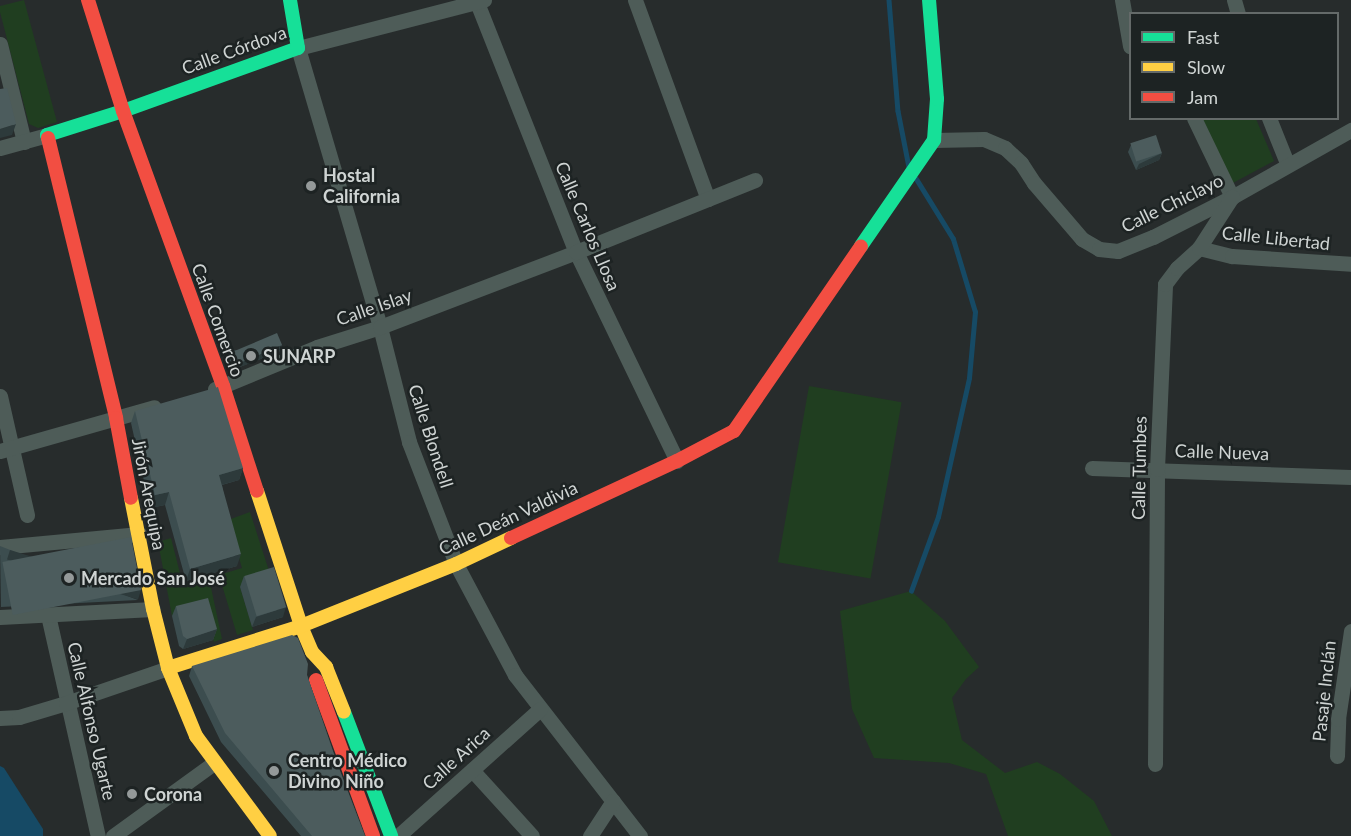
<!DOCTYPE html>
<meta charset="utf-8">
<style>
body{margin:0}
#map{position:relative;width:1351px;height:836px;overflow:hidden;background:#272c2c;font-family:Lato,sans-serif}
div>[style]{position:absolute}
.green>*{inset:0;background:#203e20;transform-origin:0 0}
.water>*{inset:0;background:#164a65}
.stream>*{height:4.5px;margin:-2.25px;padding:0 2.25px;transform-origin:2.25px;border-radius:2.25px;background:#164a65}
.street>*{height:15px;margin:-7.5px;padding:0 7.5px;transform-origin:7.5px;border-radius:7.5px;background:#4e5c58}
.fast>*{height:14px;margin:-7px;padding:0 7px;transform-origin:7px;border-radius:7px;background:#16e098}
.slow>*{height:14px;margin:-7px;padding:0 7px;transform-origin:7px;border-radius:7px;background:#ffcf43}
.jam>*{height:14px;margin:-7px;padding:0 7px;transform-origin:7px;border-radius:7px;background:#f24e42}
.wall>*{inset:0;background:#3c4d4f}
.shaded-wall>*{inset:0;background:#2d3a3b;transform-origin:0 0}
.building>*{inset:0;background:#4c5c5d;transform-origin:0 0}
.dots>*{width:16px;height:16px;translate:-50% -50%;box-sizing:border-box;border:3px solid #1d2323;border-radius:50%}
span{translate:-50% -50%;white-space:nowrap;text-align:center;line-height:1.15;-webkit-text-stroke:5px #1d2323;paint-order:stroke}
.street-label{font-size:18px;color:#cfd4d3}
.poi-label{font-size:18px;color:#cfd4d3;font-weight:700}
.left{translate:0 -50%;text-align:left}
.legend{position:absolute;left:1129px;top:12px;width:210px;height:108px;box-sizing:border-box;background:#1d2323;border:2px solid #646a69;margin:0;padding:8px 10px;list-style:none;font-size:18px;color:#cfd4d3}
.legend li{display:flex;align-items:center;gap:12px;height:30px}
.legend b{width:30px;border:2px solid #646a69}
</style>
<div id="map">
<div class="green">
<i style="clip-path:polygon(24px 0,57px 122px,38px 128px,29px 124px,0 12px,0 6px)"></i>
<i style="clip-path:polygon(1201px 119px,1256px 119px,1274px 161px,1231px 184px)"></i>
<i style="left:809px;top:386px;width:94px;height:179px;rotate:10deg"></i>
<i style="clip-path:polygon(250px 512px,271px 577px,240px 587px,253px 630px,237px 635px,219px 575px,242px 568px,228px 520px)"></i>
<i style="clip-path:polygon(171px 538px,183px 585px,209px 578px,222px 639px,214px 642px,204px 608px,172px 616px,158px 542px)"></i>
<i style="clip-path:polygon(911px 591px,945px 621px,979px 667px,966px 679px,952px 698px,962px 740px,1005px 773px,1037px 762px,1060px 774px,1094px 801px,1112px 836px,1008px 836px,986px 774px,949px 763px,874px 758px,852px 709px,840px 611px)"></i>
</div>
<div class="water">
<i style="clip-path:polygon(0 766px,4px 768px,43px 829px,43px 836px,0 836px)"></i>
</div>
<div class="stream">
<i style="left:889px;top:0;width:111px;rotate:85.4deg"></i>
<i style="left:898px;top:111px;width:57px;rotate:78.9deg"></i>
<i style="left:911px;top:591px;width:79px;rotate:-70deg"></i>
<i style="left:938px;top:517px;width:142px;rotate:-77.4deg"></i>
<i style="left:969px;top:378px;width:66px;rotate:-84.8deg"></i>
<i style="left:975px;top:312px;width:76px;rotate:-106.8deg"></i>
<i style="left:953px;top:239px;width:70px;rotate:-121.7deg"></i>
</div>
<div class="street">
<i style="left:476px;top:0;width:271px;rotate:68.4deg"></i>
<i style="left:576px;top:252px;width:232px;rotate:64.2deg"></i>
<i style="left:484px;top:0;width:192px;rotate:165.5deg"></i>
<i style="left:298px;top:48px;width:291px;rotate:73.6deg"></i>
<i style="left:380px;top:327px;width:119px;rotate:75.8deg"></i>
<i style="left:409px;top:442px;width:131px;rotate:68.9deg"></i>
<i style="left:456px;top:564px;width:126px;rotate:62deg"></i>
<i style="left:515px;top:675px;width:204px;rotate:52.2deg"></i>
<i style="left:635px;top:0;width:212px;rotate:69.9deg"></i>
<i style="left:1122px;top:0;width:47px;rotate:80.1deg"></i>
<i style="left:1234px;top:0;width:15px;rotate:74deg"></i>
<i style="left:0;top:44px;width:101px;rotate:76.2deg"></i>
<i style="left:1194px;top:118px;width:88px;rotate:64.3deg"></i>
<i style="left:1269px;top:118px;width:48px;rotate:68.2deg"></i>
<i style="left:934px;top:140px;width:50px;rotate:-1.1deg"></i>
<i style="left:984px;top:139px;width:23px;rotate:23deg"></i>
<i style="left:1005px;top:148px;width:22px;rotate:43deg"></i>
<i style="left:1021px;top:163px;width:24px;rotate:57deg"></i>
<i style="left:1034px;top:183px;width:74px;rotate:49.4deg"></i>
<i style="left:1082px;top:239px;width:20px;rotate:30deg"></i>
<i style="left:1099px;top:249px;width:19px;rotate:6deg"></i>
<i style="left:1118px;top:251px;width:38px;rotate:-22deg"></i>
<i style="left:1153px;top:237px;width:89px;rotate:-26.9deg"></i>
<i style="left:1232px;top:197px;width:137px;rotate:-29.4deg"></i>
<i style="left:0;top:148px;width:49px;rotate:-15.5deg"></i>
<i style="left:1199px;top:248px;width:34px;rotate:14deg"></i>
<i style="left:1232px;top:256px;width:119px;rotate:3.8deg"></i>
<i style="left:215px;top:389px;width:110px;rotate:-22.4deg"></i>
<i style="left:317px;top:347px;width:66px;rotate:-17.6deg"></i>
<i style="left:380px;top:327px;width:210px;rotate:-20.9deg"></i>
<i style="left:576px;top:252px;width:193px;rotate:-21.9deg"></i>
<i style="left:0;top:396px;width:122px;rotate:77.2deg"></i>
<i style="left:0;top:451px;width:160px;rotate:-15.9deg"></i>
<i style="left:1092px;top:468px;width:259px;rotate:2deg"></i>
<i style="left:0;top:547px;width:140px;rotate:-5.3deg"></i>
<i style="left:48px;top:615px;width:227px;rotate:77.3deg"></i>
<i style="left:0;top:617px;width:153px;rotate:-3deg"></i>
<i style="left:0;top:718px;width:19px;rotate:-3deg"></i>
<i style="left:19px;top:717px;width:49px;rotate:-16.6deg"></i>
<i style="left:66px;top:703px;width:108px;rotate:-18.9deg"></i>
<i style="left:1337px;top:756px;width:37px;rotate:-88deg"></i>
<i style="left:1338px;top:719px;width:89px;rotate:-81.6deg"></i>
<i style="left:1155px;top:764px;width:295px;rotate:-89.6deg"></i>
<i style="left:1157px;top:469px;width:185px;rotate:-87.5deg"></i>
<i style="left:1165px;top:284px;width:20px;rotate:-53deg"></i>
<i style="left:1177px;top:268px;width:30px;rotate:-42deg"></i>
<i style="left:1199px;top:248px;width:61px;rotate:-57.1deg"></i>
<i style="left:472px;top:770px;width:89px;rotate:47.7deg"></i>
<i style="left:113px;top:836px;width:125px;rotate:-35.9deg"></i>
<i style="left:398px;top:836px;width:191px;rotate:-41.8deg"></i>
<i style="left:590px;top:836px;width:42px;rotate:-56.7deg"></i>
</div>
<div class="fast">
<i style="left:48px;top:138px;width:3px;rotate:-108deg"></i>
<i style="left:47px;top:135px;width:80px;rotate:-17.5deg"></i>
<i style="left:123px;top:111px;width:186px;rotate:-19.8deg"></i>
<i style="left:298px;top:48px;width:49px;rotate:-99.5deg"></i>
<i style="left:861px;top:246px;width:129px;rotate:-55.4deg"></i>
<i style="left:934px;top:140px;width:41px;rotate:-85.8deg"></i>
<i style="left:937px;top:99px;width:99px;rotate:-94.6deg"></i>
<i style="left:344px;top:712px;width:133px;rotate:69.2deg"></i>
</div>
<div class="slow">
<i style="left:257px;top:491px;width:142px;rotate:71.9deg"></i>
<i style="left:301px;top:626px;width:28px;rotate:67deg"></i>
<i style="left:312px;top:652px;width:21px;rotate:47deg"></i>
<i style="left:326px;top:667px;width:48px;rotate:68.2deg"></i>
<i style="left:131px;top:498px;width:113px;rotate:78.8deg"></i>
<i style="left:153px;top:609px;width:61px;rotate:75.7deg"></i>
<i style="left:168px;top:668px;width:74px;rotate:67.6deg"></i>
<i style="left:196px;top:736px;width:124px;rotate:53.5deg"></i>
<i style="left:168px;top:668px;width:139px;rotate:-17.5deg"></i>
<i style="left:301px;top:626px;width:167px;rotate:-21.8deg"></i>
<i style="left:456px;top:564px;width:61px;rotate:-25.3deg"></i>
</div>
<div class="jam">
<i style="left:88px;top:0;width:116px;rotate:72.5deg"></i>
<i style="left:123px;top:111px;width:293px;rotate:70deg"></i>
<i style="left:223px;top:386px;width:110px;rotate:72.1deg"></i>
<i style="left:48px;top:138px;width:288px;rotate:76.3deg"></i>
<i style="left:116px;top:418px;width:81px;rotate:79.4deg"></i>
<i style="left:511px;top:538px;width:183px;rotate:-24.9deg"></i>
<i style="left:677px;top:461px;width:64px;rotate:-27.8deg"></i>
<i style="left:734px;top:431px;width:224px;rotate:-55.5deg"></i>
<i style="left:316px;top:680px;width:166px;rotate:69.9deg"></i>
</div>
<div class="wall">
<i style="clip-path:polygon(1131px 145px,1162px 153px,1159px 160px,1136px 170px,1128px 152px)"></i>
<i style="clip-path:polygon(282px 345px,279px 352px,232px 370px,227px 358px,230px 351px)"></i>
<i style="clip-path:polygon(135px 411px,243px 468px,239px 480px,222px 485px,237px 566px,186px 581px,165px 505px,150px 508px,131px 423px)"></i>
<i style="clip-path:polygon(0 546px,138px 600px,1px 607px)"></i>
<i style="clip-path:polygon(244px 576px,283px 617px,252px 627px,240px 587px)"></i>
<i style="clip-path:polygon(176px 606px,217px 629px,213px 640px,183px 649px,179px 646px,172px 616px)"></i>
<i style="clip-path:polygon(192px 666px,307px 675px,337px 763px,365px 836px,301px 836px,221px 742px,189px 676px)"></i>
</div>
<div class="shaded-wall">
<i style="clip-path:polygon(16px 124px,12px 135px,0 138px,0 129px)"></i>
<i style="clip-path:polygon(1162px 153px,1159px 160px,1136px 170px,1139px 164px)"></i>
<i style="clip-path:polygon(282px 345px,279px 352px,232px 370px,234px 363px)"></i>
<i style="clip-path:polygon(243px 468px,239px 480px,214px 487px,219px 475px)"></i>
<i style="clip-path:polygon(169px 492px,165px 505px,150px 508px,155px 495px)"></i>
<i style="clip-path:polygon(241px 554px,237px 566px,186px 581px,190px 569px)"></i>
<i style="left:141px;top:590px;width:10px;height:137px;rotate:107deg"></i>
<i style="clip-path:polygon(286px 607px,283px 617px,252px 627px,256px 617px)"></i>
<i style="clip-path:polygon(217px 629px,213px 640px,183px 649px,187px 639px)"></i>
</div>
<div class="building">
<i style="clip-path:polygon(7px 88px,16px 124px,0 129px,0 89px)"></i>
<i style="left:1156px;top:135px;width:19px;height:27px;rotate:72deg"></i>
<i style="left:277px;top:333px;width:13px;height:50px;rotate:67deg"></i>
<i style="clip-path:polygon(218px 387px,243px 468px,219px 475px,241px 554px,190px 569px,169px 492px,155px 495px,135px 411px)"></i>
<i style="left:131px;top:537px;width:54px;height:131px;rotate:79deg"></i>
<i style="left:274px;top:567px;width:42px;height:31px;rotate:73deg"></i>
<i style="clip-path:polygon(208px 598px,217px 629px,187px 639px,183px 636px,176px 606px)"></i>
<i style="clip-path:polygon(292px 635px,298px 638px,308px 664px,307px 675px,337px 763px,365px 836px,312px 836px,225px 733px,192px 666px)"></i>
</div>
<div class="dots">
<i style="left:311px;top:186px;background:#949999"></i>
<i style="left:251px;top:356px;background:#949999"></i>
<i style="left:69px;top:578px;background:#949999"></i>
<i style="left:274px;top:771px;background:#949999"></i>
<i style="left:132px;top:794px;background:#949999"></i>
</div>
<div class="street-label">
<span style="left:234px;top:50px;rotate:-20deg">Calle Córdova</span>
<span style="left:1172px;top:203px;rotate:-26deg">Calle Chiclayo</span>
<span style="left:588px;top:226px;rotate:67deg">Calle Carlos Llosa</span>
<span style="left:1276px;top:238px;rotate:6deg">Calle Libertad</span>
<span style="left:374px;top:307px;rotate:-19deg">Calle Islay</span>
<span style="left:218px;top:320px;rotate:70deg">Calle Comercio</span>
<span style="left:431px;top:436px;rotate:72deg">Calle Blondell</span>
<span style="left:1222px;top:452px;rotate:2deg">Calle Nueva</span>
<span style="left:1139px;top:468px;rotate:-89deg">Calle Tumbes</span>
<span style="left:149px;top:494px;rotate:79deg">Jirón Arequipa</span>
<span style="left:508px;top:518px;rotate:-25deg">Calle Deán Valdivia</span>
<span style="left:1324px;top:691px;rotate:-84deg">Pasaje Inclán</span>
<span style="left:92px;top:721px;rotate:77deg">Calle Alfonso Ugarte</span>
<span style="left:456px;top:758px;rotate:-42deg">Calle Arica</span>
</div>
<div class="poi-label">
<span class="left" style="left:323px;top:186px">Hostal<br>California</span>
<span class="left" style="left:263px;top:356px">SUNARP</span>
<span class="left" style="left:81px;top:578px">Mercado San José</span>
<span class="left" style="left:288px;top:771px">Centro Médico<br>Divino Niño</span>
<span class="left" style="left:144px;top:794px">Corona</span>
</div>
<ul class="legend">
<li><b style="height:8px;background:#16e098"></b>Fast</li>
<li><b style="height:8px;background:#ffcf43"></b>Slow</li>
<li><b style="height:8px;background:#f24e42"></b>Jam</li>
</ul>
</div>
